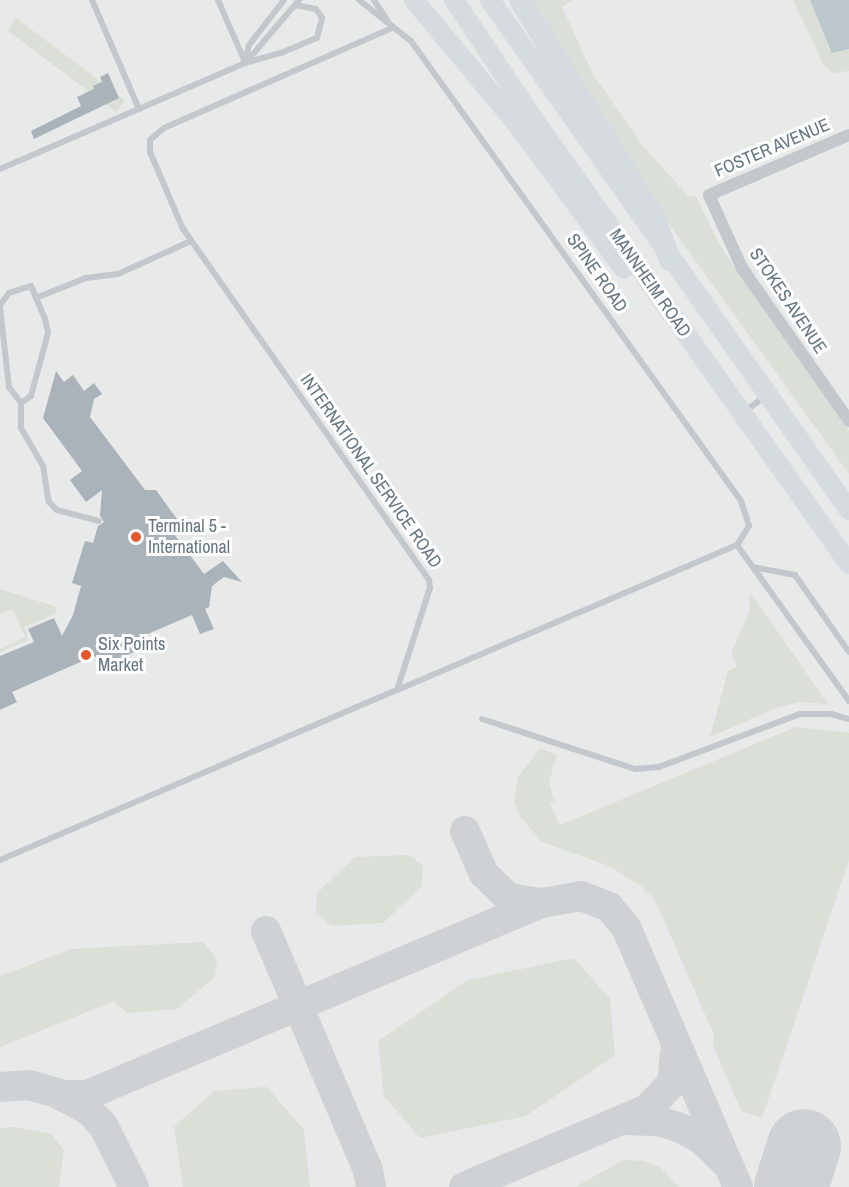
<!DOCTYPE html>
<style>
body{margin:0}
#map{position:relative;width:849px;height:1187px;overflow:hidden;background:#fafaf8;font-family:"Archivo Narrow",sans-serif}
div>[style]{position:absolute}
.built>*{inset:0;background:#e8e9e9;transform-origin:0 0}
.green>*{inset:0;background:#dadfd7;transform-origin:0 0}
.water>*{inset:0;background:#bbc7cb}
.taxiway>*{height:30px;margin:-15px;padding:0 15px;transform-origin:15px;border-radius:15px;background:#ced2d4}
.runway>*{height:74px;margin:-37px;padding:0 37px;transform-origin:37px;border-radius:37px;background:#ced2d4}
.building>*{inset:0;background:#aab3b9}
.lane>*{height:6px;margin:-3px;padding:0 3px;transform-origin:3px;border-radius:3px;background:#c3c8cc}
.street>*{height:12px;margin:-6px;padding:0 6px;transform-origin:6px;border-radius:6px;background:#c3c8cc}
.primary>*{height:20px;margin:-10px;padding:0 10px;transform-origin:10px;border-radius:10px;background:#d6dbdf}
.highway>*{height:22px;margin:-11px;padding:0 11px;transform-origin:11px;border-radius:11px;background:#d6dbdf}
.dots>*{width:16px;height:16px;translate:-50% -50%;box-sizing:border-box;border:3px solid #fff;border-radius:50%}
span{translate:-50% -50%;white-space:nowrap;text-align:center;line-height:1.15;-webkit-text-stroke:6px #fff;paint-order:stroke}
.street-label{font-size:18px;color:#657683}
.poi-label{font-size:18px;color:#657683}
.left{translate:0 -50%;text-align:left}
</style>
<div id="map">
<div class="built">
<i style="left:0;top:0;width:849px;height:1187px"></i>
</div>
<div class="green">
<i style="clip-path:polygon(529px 0,573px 0,562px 7px,593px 74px,643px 146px,688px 196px,696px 197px,724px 252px,849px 431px,849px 474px,651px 199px)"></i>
<i style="clip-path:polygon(793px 0,849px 0,849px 71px,832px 73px,822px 62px)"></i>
<i style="left:125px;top:100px;width:15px;height:136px;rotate:127deg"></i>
<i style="clip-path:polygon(0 589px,57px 607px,55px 614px,24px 627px,29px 640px,0 652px,0 649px,25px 637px,13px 609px,0 614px)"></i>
<i style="clip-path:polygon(750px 592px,828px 704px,800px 702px,776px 708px,710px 737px,728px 671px,737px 667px,731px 653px,749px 612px)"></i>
<i style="clip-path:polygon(796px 727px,849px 733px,849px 860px,762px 1118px,741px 1111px,713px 1046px,714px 1035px,655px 900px,641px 886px,609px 866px,542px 842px,519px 815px,514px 801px,518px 777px,541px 748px,557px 755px,549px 782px,554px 801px,550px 804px,560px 825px)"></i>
<i style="clip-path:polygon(409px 855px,423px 866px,422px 886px,383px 923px,331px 926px,316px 913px,317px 893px,355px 857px)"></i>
<i style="clip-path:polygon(203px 942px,217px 959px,215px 977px,177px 1009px,127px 1013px,114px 1001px,0 1047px,0 976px,72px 949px)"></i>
<i style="clip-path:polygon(574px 958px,610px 999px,615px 1055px,526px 1116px,420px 1138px,384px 1096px,378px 1041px,468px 980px)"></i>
<i style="clip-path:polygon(267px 1087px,304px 1130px,310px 1187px,183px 1187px,174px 1127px,214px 1091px)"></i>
<i style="clip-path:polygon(14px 1127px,52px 1134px,64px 1151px,59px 1187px,0 1187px,0 1128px)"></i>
<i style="clip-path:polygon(624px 1160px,644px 1161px,661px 1168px,679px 1187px,575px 1187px)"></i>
</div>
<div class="water">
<i style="clip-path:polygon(810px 0,849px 0,849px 49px,832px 53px)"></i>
</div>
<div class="taxiway">
<i style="left:465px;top:831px;width:47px;rotate:66.2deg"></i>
<i style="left:484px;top:874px;width:35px;rotate:44deg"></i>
<i style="left:509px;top:898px;width:33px;rotate:9deg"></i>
<i style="left:266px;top:931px;width:260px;rotate:66.9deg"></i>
<i style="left:368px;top:1170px;width:17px;rotate:80deg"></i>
<i style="left:0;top:1087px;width:29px;rotate:-4deg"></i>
<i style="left:29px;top:1085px;width:37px;rotate:16deg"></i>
<i style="left:65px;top:1095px;width:22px"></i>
<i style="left:87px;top:1095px;width:494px;rotate:-22.9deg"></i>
<i style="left:542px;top:903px;width:40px;rotate:-10deg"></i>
<i style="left:581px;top:896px;width:30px;rotate:21deg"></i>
<i style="left:609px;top:907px;width:26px;rotate:50deg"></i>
<i style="left:626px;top:927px;width:283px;rotate:66.7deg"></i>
<i style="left:60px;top:1095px;width:32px;rotate:28deg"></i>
<i style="left:88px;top:1110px;width:21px;rotate:45deg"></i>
<i style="left:103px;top:1125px;width:69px;rotate:63.4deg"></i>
<i style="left:624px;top:1120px;width:35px;rotate:2deg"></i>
<i style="left:659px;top:1121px;width:22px;rotate:18deg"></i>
<i style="left:680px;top:1128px;width:24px;rotate:28deg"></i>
<i style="left:701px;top:1139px;width:33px;rotate:44deg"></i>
<i style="left:464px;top:1187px;width:199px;rotate:-23.1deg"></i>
<i style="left:647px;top:1109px;width:36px;rotate:-46deg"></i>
<i style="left:672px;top:1083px;width:37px;rotate:-84deg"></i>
</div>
<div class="runway">
<i style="left:791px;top:1187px;width:43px;rotate:-72.4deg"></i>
</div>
<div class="building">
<i style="clip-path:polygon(108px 73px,119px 98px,34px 139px,31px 131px,81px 106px,77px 97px,94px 89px,93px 86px,102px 82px,100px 77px)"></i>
<i style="clip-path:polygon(56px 371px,64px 382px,73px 375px,84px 391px,94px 383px,102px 394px,94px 399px,90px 417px,145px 490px,156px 490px,177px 519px,168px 526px,204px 574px,223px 561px,242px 582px,224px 577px,212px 586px,209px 607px,205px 609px,214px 629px,200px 634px,192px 615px,136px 639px,141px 649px,121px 658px,106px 664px,94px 656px,12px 692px,17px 702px,0 710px,0 656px,34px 642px,28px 629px,54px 618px,62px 636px,73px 615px,81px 586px,72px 583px,85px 541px,93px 543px,98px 526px,104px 522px,100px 516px,102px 490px,86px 502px,70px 480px,82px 471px,43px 418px)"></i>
</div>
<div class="lane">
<i style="left:92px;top:0;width:119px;rotate:66.7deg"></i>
<i style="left:218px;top:0;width:68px;rotate:66.5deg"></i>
<i style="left:359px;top:0;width:66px;rotate:38.3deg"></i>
<i style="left:411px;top:41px;width:566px;rotate:54.34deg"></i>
<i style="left:741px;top:501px;width:26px;rotate:72deg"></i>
<i style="left:749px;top:526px;width:22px;rotate:122deg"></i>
<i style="left:737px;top:545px;width:370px;rotate:156.9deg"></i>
<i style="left:374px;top:0;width:30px;rotate:57deg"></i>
<i style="left:248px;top:60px;width:79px;rotate:-49.6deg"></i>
<i style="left:245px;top:62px;width:17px;rotate:-77deg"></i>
<i style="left:249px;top:45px;width:57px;rotate:-52.1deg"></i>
<i style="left:0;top:169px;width:267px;rotate:-23.4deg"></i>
<i style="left:245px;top:63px;width:37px;rotate:-16deg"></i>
<i style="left:281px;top:53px;width:39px;rotate:-23deg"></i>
<i style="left:317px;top:38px;width:21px;rotate:-76deg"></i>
<i style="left:322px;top:18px;width:11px;rotate:-124deg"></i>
<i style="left:316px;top:9px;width:21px;rotate:-169deg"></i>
<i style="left:38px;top:297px;width:52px;rotate:-21.6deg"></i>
<i style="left:86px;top:278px;width:32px;rotate:-7deg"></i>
<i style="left:118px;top:274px;width:80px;rotate:-24.3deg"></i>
<i style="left:0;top:305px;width:15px;rotate:-53deg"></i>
<i style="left:9px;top:293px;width:23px;rotate:-18deg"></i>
<i style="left:31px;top:286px;width:36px;rotate:67deg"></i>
<i style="left:45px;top:319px;width:14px;rotate:78deg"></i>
<i style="left:48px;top:333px;width:65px;rotate:105.1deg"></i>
<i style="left:31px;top:396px;width:12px;rotate:145deg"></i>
<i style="left:0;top:307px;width:81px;rotate:83.6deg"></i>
<i style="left:9px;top:387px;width:20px;rotate:53deg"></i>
<i style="left:21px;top:403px;width:25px;rotate:90deg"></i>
<i style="left:21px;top:428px;width:44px;rotate:59.9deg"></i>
<i style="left:43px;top:466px;width:36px;rotate:81deg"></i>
<i style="left:49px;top:502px;width:11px;rotate:45deg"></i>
<i style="left:57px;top:510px;width:43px;rotate:14.7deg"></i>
<i style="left:744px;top:412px;width:25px;rotate:-37deg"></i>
<i style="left:737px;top:545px;width:192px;rotate:54.3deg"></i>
<i style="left:753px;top:567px;width:43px;rotate:10.8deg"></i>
<i style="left:795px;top:575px;width:94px;rotate:55deg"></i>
<i style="left:482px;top:719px;width:161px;rotate:18.1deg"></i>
<i style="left:635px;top:769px;width:24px;rotate:-5deg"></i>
<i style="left:659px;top:767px;width:151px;rotate:-20.6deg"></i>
<i style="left:800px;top:714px;width:31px"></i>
<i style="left:831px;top:714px;width:19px;rotate:16deg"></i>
<i style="left:0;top:860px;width:432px;rotate:-23.2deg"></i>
<i style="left:397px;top:690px;width:107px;rotate:-72.1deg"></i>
<i style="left:430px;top:588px;width:8px;rotate:-97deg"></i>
<i style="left:429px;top:580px;width:429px;rotate:-125deg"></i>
<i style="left:183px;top:229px;width:84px;rotate:-113.2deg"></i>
<i style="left:150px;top:152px;width:12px;rotate:-90deg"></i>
<i style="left:150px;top:140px;width:18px;rotate:-41deg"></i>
<i style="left:164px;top:128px;width:249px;rotate:-23.7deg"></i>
</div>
<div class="street">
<i style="left:849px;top:135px;width:152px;rotate:156.8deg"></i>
<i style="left:709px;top:195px;width:80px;rotate:65.7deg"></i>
<i style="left:742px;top:268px;width:187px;rotate:55deg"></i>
</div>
<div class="primary">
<i style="left:414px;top:0;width:161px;rotate:50.3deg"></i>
<i style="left:517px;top:124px;width:180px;rotate:53.6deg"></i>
<i style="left:454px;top:0;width:133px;rotate:56.3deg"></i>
<i style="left:528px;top:111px;width:555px;rotate:54.68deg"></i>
<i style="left:490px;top:0;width:624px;rotate:54.86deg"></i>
</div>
<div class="highway">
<i style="left:520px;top:0;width:257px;rotate:58.3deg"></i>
<i style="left:655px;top:219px;width:44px;rotate:69.9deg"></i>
</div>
<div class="dots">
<i style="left:136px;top:537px;background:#e4572e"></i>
<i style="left:86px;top:655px;background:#e4572e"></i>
</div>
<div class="street-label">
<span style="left:772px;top:148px;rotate:-23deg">FOSTER AVENUE</span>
<span style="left:597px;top:273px;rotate:55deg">SPINE ROAD</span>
<span style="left:650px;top:283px;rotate:55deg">MANNHEIM ROAD</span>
<span style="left:788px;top:301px;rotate:56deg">STOKES AVENUE</span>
<span style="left:371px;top:471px;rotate:55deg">INTERNATIONAL SERVICE ROAD</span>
</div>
<div class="poi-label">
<span class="left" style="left:148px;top:537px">Terminal 5 -<br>International</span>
<span class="left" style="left:98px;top:655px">Six Points<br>Market</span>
</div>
</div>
